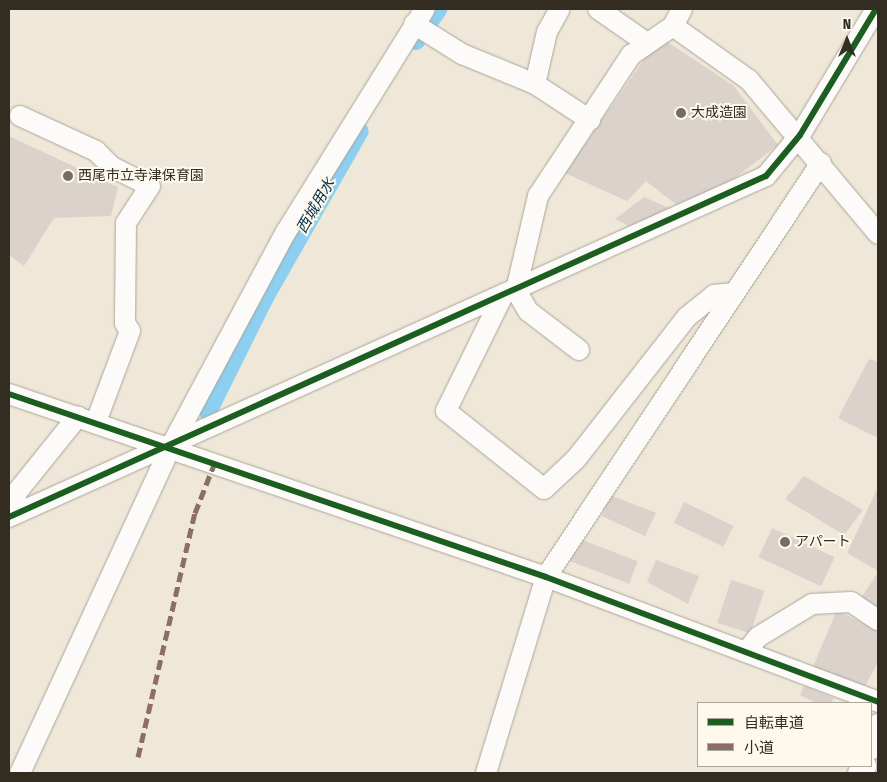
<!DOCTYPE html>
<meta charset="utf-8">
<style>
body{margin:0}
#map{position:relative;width:887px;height:782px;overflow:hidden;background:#efe7d8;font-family:"Fira Sans Condensed","Noto Sans JP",sans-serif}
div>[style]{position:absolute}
.canal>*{height:18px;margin:-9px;padding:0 9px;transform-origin:9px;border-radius:9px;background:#8ccff0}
.building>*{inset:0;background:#dbd2cc;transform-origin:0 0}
.roads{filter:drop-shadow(0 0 1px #aba599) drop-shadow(0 0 1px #aba599)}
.minor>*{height:20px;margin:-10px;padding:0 10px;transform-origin:10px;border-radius:10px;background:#fdfbf9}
.major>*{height:25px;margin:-12.5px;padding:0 12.5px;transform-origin:12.5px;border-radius:12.5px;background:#fdfbf9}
.quiet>*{height:5px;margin-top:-2.5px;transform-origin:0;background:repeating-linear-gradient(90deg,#8d6e63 0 10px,transparent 0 15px)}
.cycleway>*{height:6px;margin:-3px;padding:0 3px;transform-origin:3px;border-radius:3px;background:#1b5e20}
.dots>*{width:14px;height:14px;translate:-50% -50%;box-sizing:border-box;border:2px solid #fef8ed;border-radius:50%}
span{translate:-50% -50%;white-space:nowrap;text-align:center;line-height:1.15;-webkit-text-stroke:4px #fef8ed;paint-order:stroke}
.poi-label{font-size:14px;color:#322c21}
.left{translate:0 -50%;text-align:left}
.water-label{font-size:15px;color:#053348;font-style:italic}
.frame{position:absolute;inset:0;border:10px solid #322c21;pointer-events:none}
.legend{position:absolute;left:697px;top:702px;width:175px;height:65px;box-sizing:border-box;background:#fef8ed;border:1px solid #aca69b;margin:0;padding:6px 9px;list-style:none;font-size:15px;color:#322c21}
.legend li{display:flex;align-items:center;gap:10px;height:25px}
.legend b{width:25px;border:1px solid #aca69b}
.north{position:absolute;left:822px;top:15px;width:50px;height:50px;-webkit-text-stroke:4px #fef8ed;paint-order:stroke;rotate:0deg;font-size:14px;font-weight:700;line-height:20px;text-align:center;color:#322c21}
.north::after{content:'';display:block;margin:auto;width:18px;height:22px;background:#322c21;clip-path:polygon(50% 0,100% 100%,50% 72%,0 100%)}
</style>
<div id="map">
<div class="canal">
<i style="left:416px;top:41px;width:39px;rotate:-55deg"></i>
<i style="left:208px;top:412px;width:126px;rotate:-63.6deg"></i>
<i style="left:264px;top:299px;width:193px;rotate:-60.3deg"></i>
</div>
<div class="building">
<i style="clip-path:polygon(666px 41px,734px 86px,778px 145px,728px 183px,678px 206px,646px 181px,627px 201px,565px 173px,652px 48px)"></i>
<i style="clip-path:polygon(9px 136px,118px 187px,111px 216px,54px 218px,24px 266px,9px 255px)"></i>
<i style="clip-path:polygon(644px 197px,669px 208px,633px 228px,615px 219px)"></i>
<i style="clip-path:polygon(869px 359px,878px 362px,878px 438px,838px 418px)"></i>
<i style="clip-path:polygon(804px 476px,863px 510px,844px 535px,785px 499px)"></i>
<i style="clip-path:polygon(878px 487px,878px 571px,847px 553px)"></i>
<i style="clip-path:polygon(610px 495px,656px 513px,645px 536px,602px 516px)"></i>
<i style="left:684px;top:502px;width:55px;height:23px;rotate:26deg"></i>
<i style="left:772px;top:528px;width:69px;height:32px;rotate:25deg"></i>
<i style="left:577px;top:538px;width:65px;height:24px;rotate:21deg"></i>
<i style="clip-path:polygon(656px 560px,699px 576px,688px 604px,647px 582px)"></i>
<i style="clip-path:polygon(878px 572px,878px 612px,857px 604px)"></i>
<i style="left:731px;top:580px;width:35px;height:45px;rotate:18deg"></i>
<i style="clip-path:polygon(837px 610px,878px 631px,878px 662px,863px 690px,812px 669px)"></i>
<i style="clip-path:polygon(804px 686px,834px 698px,831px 703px,817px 703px,800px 695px)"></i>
</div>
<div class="roads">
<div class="minor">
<i style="left:598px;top:9px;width:56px;rotate:34.8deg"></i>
<i style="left:414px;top:24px;width:57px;rotate:32deg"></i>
<i style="left:462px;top:54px;width:79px;rotate:22.3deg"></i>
<i style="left:535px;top:84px;width:53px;rotate:-77deg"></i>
<i style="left:547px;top:32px;width:26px;rotate:-61deg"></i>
<i style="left:673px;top:26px;width:19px;rotate:-62deg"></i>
<i style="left:535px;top:84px;width:66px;rotate:33.2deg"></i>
<i style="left:20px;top:116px;width:84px;rotate:24.7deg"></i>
<i style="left:96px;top:151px;width:23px;rotate:45deg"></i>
<i style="left:112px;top:167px;width:42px;rotate:26.6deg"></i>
<i style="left:150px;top:186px;width:44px;rotate:123deg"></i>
<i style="left:126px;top:223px;width:100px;rotate:90.6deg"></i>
<i style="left:125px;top:323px;width:9px;rotate:58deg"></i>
<i style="left:130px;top:331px;width:97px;rotate:110.5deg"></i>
<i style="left:502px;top:297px;width:127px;rotate:116.2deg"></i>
<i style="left:446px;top:411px;width:125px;rotate:38.5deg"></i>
<i style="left:544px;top:489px;width:44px;rotate:-43.2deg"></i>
<i style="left:576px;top:459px;width:180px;rotate:-52deg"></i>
<i style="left:687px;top:317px;width:35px;rotate:-39deg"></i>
<i style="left:714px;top:295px;width:20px;rotate:-6deg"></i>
<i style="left:579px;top:350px;width:64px;rotate:-142.6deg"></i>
<i style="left:528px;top:311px;width:24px;rotate:-120deg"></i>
<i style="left:516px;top:290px;width:97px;rotate:-76.8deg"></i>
<i style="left:538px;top:196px;width:169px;rotate:-56.6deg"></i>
<i style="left:631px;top:55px;width:51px;rotate:-34.6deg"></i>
<i style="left:673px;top:26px;width:93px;rotate:35.4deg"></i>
<i style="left:749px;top:80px;width:201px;rotate:50deg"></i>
<i style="left:9px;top:394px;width:567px;rotate:18.82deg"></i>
<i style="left:546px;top:577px;width:355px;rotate:20.6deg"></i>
<i style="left:11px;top:515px;width:24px;rotate:-75deg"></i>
<i style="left:17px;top:492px;width:97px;rotate:-51.2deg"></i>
<i style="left:9px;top:517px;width:830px;rotate:-24.25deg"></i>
<i style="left:766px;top:176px;width:53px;rotate:-50.3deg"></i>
<i style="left:800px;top:135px;width:147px;rotate:-58.9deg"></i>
<i style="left:747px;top:651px;width:18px;rotate:-52deg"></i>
<i style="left:758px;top:637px;width:63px;rotate:-31.4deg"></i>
<i style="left:812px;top:604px;width:39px;rotate:-3deg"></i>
<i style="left:851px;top:602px;width:32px;rotate:34deg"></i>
<i style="left:20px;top:773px;width:358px;rotate:-65.2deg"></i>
<i style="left:170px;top:448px;width:245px;rotate:-61.8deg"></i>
<i style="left:286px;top:232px;width:263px;rotate:-58.1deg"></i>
<i style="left:486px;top:773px;width:205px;rotate:-73deg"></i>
<i style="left:546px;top:577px;width:497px;rotate:-56.4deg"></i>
</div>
<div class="major">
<i style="left:871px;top:746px;width:21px;rotate:-71deg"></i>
<i style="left:860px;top:773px;width:8px;rotate:-67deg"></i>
</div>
</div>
<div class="quiet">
<i style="left:138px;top:757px;width:251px;rotate:-76.9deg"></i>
<i style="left:195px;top:513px;width:55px;rotate:-68.6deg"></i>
</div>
<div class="cycleway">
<i style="left:9px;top:394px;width:567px;rotate:18.82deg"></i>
<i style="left:546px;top:577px;width:355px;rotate:20.6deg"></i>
<i style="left:9px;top:517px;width:830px;rotate:-24.25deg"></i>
<i style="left:766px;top:176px;width:53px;rotate:-50.3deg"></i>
<i style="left:800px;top:135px;width:147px;rotate:-58.9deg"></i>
</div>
<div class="dots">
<i style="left:681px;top:113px;background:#746d61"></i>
<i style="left:68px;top:176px;background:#746d61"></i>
<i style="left:785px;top:542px;background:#746d61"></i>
</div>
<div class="poi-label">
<span class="left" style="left:691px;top:113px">大成造園</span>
<span class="left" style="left:78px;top:176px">西尾市立寺津保育園</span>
<span class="left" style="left:795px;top:542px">アパート</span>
</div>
<div class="water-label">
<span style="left:316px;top:206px;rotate:-60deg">西城用水</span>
</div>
<div class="frame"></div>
<ul class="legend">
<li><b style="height:6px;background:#1b5e20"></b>自転車道</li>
<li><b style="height:6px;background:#8d6e63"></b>小道</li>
</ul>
<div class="north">N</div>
</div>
